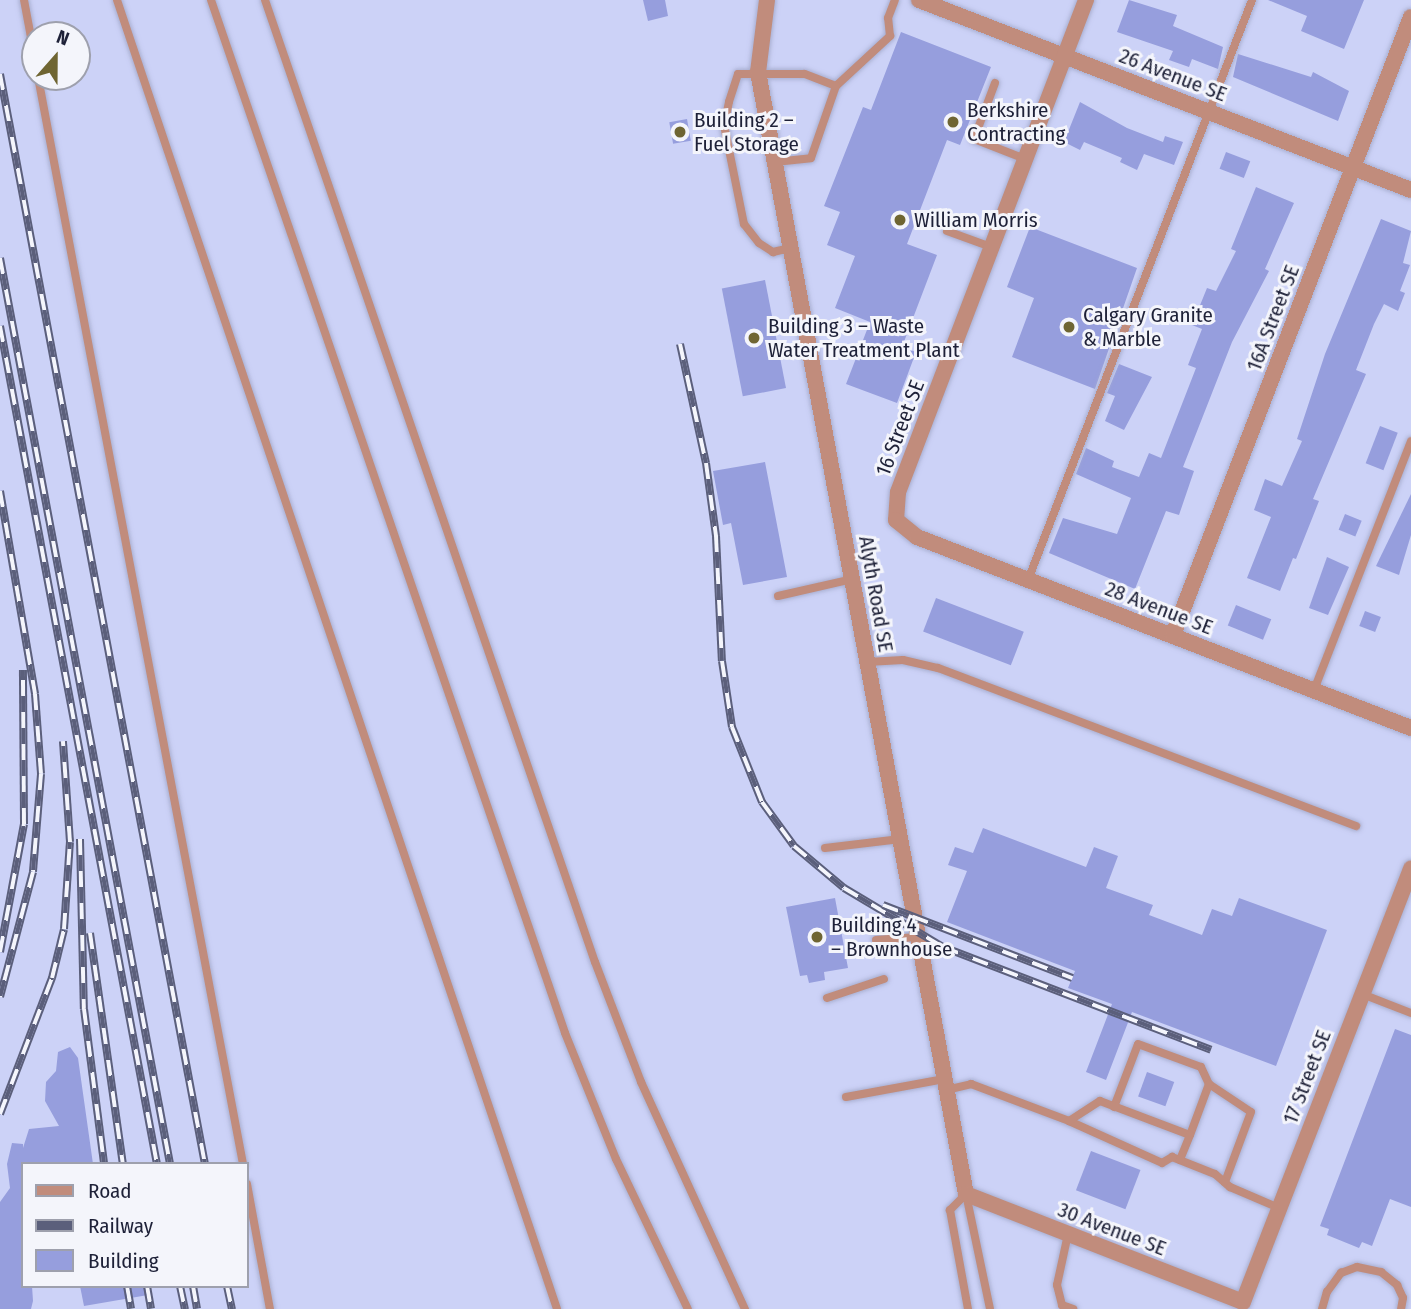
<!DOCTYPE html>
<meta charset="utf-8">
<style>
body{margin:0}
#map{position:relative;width:1411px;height:1309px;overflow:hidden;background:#ccd2f7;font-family:"Fira Sans Condensed",sans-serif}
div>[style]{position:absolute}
.building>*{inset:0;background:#969edd;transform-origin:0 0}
.roads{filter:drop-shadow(0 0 2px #a9afd1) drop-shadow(0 0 2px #a9afd1)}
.lane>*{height:8px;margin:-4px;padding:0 4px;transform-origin:4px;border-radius:4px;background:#c18c7c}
.street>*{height:16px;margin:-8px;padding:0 8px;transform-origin:8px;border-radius:8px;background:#c18c7c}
.rail>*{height:8px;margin-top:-4px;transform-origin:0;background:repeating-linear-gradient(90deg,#f4f5fb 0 16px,#5b5f7b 0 32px);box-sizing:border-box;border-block:2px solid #5b5f7b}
.dots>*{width:19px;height:19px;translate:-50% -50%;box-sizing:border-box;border:4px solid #f4f5fb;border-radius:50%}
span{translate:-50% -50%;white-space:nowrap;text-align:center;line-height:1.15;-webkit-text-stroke:6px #f4f5fb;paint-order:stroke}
.street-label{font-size:21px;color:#1e2138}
.poi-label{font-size:21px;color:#1e2138}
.left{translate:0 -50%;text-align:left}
.legend{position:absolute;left:21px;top:1162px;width:228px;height:126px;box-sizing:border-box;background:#f4f5fb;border:2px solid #9ea0ad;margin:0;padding:9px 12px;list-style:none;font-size:21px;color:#1e2138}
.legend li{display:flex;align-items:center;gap:14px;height:35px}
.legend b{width:35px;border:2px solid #9ea0ad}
.north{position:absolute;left:21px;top:21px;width:70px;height:70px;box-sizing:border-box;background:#f4f5fb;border:2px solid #9ea0ad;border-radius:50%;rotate:21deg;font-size:19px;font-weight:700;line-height:28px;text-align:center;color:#1e2138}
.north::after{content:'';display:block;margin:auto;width:24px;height:32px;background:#6f6532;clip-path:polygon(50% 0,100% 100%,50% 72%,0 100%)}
</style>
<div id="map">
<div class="building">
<i style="clip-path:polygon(643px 0,665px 0,668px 16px,648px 21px)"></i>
<i style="clip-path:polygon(1129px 0,1177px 15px,1173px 26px,1223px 47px,1218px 69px,1192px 59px,1189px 67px,1169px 60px,1173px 51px,1117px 32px)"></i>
<i style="clip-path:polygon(1268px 0,1364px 0,1344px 49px,1301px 31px,1307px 16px)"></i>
<i style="clip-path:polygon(901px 32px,991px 67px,960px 145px,947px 140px,907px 244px,937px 255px,902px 347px,916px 352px,897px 403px,846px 384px,870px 322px,835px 308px,855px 256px,827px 245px,840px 212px,824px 206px,863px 107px,871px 110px)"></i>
<i style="clip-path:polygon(1238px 54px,1311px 77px,1313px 72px,1349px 91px,1338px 121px,1233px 77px)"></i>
<i style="clip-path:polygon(1080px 102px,1127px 128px,1163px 142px,1165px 136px,1183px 142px,1174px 165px,1144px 154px,1137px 170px,1120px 162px,1122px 158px,1084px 142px,1080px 150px,1064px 142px)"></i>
<i style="left:687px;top:119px;width:22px;height:18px;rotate:80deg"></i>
<i style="left:1226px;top:152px;width:26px;height:18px;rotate:21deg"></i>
<i style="clip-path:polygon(1256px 187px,1294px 203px,1265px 269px,1269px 271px,1232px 342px,1183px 467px,1194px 471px,1179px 515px,1166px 511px,1135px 589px,1049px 553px,1063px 518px,1117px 534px,1131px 498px,1076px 474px,1086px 448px,1114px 461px,1112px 467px,1139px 477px,1149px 453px,1161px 458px,1196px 368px,1188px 365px,1202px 329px,1192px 325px,1207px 288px,1216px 291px,1236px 251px,1231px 249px)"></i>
<i style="clip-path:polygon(1381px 219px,1411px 231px,1403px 263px,1410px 265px,1400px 291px,1405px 293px,1398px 311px,1384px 304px,1374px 324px,1356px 370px,1366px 374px,1313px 499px,1319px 501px,1296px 559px,1293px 558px,1280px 591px,1247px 578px,1271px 517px,1254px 510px,1265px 479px,1282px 486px,1302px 441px,1297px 439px,1325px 354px)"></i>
<i style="clip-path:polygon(1030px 227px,1137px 268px,1095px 389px,1012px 357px,1034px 298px,1007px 287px)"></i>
<i style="left:765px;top:280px;width:110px;height:44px;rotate:79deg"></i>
<i style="clip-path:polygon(1119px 364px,1152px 377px,1124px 430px,1105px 421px,1115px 396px,1107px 393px)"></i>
<i style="left:1380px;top:426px;width:19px;height:40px;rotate:21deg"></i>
<i style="clip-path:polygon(765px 462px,787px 577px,743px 585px,731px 523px,723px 525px,713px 471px)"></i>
<i style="clip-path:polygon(1411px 494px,1411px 535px,1399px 575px,1376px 566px)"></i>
<i style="left:1345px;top:514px;width:18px;height:17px;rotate:22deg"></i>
<i style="clip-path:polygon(1327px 557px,1349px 567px,1328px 615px,1309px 608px)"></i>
<i style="left:936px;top:598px;width:94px;height:36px;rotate:21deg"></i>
<i style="left:1236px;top:605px;width:38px;height:22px;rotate:22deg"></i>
<i style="left:1365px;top:611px;width:17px;height:16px;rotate:21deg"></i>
<i style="clip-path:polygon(983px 828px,1086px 867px,1094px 847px,1118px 856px,1106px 888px,1153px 905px,1149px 915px,1202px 935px,1212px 909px,1232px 916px,1239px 898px,1327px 930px,1276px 1066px,1132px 1012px,1106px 1080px,1086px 1072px,1112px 1004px,1068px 988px,1075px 971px,947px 922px,967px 871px,948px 865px,955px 847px,973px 853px)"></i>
<i style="clip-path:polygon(835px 898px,848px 968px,824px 972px,825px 980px,809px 983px,807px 975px,800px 976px,786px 907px)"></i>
<i style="clip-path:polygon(1395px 1029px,1411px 1035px,1411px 1207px,1390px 1199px,1372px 1246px,1362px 1242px,1359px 1248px,1327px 1235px,1329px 1229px,1320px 1226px)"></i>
<i style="clip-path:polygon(70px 1047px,78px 1058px,93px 1164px,23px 1164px,23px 1286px,32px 1286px,33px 1301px,31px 1309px,0 1309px,0 1202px,10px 1188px,7px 1164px,12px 1143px,23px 1144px,23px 1148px,29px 1129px,59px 1126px,45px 1101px,46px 1082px,56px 1071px,58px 1052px)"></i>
<i style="left:1147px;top:1072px;width:29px;height:26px;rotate:20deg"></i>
<i style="left:1091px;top:1151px;width:53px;height:42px;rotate:21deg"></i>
<i style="clip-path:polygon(80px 1286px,148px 1286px,148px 1295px,84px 1306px)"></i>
</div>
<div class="roads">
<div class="lane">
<i style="left:24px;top:0;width:60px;rotate:79.4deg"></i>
<i style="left:117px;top:0;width:1381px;rotate:71.42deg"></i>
<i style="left:211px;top:0;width:1092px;rotate:71.08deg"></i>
<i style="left:565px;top:1033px;width:136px;rotate:68deg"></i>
<i style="left:616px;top:1159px;width:166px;rotate:64.4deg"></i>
<i style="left:265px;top:0;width:1017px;rotate:71.07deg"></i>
<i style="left:595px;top:962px;width:129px;rotate:69deg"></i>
<i style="left:641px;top:1082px;width:250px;rotate:65.4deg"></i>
<i style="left:38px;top:77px;width:1106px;rotate:79.32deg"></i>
<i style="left:995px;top:83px;width:60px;rotate:110.6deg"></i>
<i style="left:974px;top:139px;width:55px;rotate:21.4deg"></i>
<i style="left:836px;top:86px;width:74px;rotate:-42.8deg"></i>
<i style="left:890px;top:36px;width:18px;rotate:-96deg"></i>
<i style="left:888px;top:18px;width:19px;rotate:-69deg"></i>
<i style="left:775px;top:162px;width:36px;rotate:-6deg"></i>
<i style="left:811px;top:158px;width:76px;rotate:-70.9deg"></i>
<i style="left:836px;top:86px;width:34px;rotate:-159deg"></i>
<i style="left:804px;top:74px;width:66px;rotate:180deg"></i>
<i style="left:738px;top:74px;width:29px;rotate:108deg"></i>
<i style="left:729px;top:102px;width:24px;rotate:102deg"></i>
<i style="left:724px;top:125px;width:101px;rotate:78.6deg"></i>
<i style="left:744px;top:224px;width:24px;rotate:52deg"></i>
<i style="left:759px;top:243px;width:17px;rotate:33deg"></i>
<i style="left:773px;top:252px;width:17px;rotate:-13deg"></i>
<i style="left:947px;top:231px;width:47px;rotate:20deg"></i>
<i style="left:1028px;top:580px;width:622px;rotate:-68.88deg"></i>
<i style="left:778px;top:596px;width:76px;rotate:-12.9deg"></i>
<i style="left:867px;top:662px;width:36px;rotate:-3deg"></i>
<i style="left:903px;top:660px;width:36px;rotate:13deg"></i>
<i style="left:938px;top:668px;width:447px;rotate:20.7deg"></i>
<i style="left:1314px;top:690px;width:267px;rotate:-68.7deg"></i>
<i style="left:825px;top:848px;width:76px;rotate:-6.8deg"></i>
<i style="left:876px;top:940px;width:41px;rotate:-4.2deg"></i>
<i style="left:1362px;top:994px;width:53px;rotate:21.2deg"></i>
<i style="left:827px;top:998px;width:60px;rotate:-18.4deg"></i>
<i style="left:1209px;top:1084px;width:50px;rotate:33.7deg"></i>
<i style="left:1251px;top:1112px;width:75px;rotate:110.4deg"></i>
<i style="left:946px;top:1090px;width:26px;rotate:-13deg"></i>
<i style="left:971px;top:1084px;width:105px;rotate:20.7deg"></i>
<i style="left:1069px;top:1121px;width:102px;rotate:24.3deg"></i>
<i style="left:1162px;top:1163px;width:12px;rotate:-31deg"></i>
<i style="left:1172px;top:1157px;width:46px;rotate:21.6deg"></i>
<i style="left:1215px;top:1174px;width:20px;rotate:41deg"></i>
<i style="left:1230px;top:1187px;width:53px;rotate:23.2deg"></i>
<i style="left:846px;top:1097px;width:100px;rotate:-10.4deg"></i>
<i style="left:1114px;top:1107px;width:67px;rotate:-69.1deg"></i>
<i style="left:1138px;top:1044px;width:67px;rotate:20.1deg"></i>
<i style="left:1201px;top:1067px;width:19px;rotate:65deg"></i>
<i style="left:1209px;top:1084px;width:54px;rotate:110.4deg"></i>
<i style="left:1069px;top:1121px;width:37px;rotate:-33deg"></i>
<i style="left:1100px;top:1101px;width:96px;rotate:20.7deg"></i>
<i style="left:1190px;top:1135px;width:27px;rotate:112deg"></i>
<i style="left:247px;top:1184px;width:127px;rotate:79.6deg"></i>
<i style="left:966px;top:1194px;width:23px;rotate:135deg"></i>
<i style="left:950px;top:1210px;width:101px;rotate:79.7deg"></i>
<i style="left:966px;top:1194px;width:117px;rotate:78.2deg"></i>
<i style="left:1068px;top:1234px;width:52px;rotate:102.2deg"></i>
<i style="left:1057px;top:1285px;width:21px;rotate:76deg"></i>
<i style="left:1062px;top:1305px;width:12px;rotate:20deg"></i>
<i style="left:1322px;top:1309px;width:18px;rotate:-74deg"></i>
<i style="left:1327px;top:1292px;width:24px;rotate:-54deg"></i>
<i style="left:1341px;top:1273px;width:17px;rotate:-21deg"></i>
<i style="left:1357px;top:1267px;width:25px;rotate:12deg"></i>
<i style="left:1381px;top:1272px;width:21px;rotate:39deg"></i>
<i style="left:1397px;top:1285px;width:14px;rotate:65deg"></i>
<i style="left:1403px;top:1298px;width:11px;rotate:100deg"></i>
</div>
<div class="street">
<i style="left:767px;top:0;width:73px;rotate:97.1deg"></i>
<i style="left:758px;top:72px;width:1141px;rotate:79.5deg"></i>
<i style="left:966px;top:1194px;width:297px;rotate:21.3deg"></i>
<i style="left:1243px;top:1302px;width:465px;rotate:-68.8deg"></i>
<i style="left:919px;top:0;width:527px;rotate:21.12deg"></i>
<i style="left:1086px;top:0;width:527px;rotate:110.91deg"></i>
<i style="left:898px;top:492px;width:28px;rotate:94deg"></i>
<i style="left:896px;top:520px;width:27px;rotate:39deg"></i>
<i style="left:917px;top:537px;width:530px;rotate:21.14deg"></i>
<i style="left:1173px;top:635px;width:662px;rotate:-68.94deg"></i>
</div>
</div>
<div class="rail">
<i style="left:0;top:74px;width:1109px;rotate:79.35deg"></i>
<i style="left:0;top:258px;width:922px;rotate:79.37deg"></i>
<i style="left:0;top:326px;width:853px;rotate:79.39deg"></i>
<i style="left:680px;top:344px;width:122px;rotate:77.7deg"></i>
<i style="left:706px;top:463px;width:74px;rotate:82.2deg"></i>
<i style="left:716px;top:536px;width:125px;rotate:87.3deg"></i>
<i style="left:722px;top:661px;width:67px;rotate:81.4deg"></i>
<i style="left:732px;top:727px;width:81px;rotate:68.2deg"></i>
<i style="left:762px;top:802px;width:54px;rotate:54deg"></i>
<i style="left:794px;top:846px;width:65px;rotate:40deg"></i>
<i style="left:844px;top:888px;width:115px;rotate:30.8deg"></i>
<i style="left:943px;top:947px;width:287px;rotate:21deg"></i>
<i style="left:0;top:491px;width:206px;rotate:80.2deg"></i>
<i style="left:35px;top:694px;width:80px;rotate:85.7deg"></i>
<i style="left:41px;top:774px;width:98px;rotate:94.7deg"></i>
<i style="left:33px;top:872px;width:129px;rotate:104.8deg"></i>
<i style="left:80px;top:839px;width:170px;rotate:88.7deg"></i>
<i style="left:84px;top:1009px;width:156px;rotate:82.6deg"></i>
<i style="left:883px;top:905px;width:203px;rotate:21.1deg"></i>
<i style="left:90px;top:933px;width:233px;rotate:81.9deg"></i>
<i style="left:0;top:952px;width:130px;rotate:-79.4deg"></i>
<i style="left:24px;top:824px;width:154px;rotate:-90.4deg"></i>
<i style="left:0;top:1114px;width:146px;rotate:-69.1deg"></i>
<i style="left:52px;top:978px;width:50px;rotate:-76.2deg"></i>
<i style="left:64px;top:929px;width:87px;rotate:-86.1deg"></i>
<i style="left:70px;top:842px;width:101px;rotate:-94deg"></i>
<i style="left:127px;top:1286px;width:23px;rotate:80deg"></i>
<i style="left:147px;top:1286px;width:23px;rotate:80deg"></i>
<i style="left:180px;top:1286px;width:24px;rotate:78deg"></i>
<i style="left:193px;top:1286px;width:23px;rotate:80deg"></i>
<i style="left:227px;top:1286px;width:24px;rotate:78deg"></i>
</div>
<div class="dots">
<i style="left:953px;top:122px;background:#6f6532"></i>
<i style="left:680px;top:132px;background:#6f6532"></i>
<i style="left:900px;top:220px;background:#6f6532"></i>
<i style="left:1069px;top:327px;background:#6f6532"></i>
<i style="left:754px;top:338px;background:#6f6532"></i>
<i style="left:817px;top:937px;background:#6f6532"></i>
</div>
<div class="street-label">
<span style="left:1173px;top:75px;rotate:21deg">26 Avenue SE</span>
<span style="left:1273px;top:318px;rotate:-69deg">16A Street SE</span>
<span style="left:900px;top:428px;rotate:-69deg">16 Street SE</span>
<span style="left:876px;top:594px;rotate:80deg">Alyth Road SE</span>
<span style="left:1159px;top:608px;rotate:21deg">28 Avenue SE</span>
<span style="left:1307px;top:1077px;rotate:-69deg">17 Street SE</span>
<span style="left:1112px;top:1229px;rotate:21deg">30 Avenue SE</span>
</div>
<div class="poi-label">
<span class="left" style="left:967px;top:122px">Berkshire<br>Contracting</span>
<span class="left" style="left:694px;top:132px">Building 2 –<br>Fuel Storage</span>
<span class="left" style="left:914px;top:220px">William Morris</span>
<span class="left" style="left:1083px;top:327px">Calgary Granite<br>&amp; Marble</span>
<span class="left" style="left:768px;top:338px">Building 3 – Waste<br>Water Treatment Plant</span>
<span class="left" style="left:831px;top:937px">Building 4<br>– Brownhouse</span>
</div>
<ul class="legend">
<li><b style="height:9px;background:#c18c7c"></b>Road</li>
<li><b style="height:9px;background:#5b5f7b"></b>Railway</li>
<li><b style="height:19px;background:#969edd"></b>Building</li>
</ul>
<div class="north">N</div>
</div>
